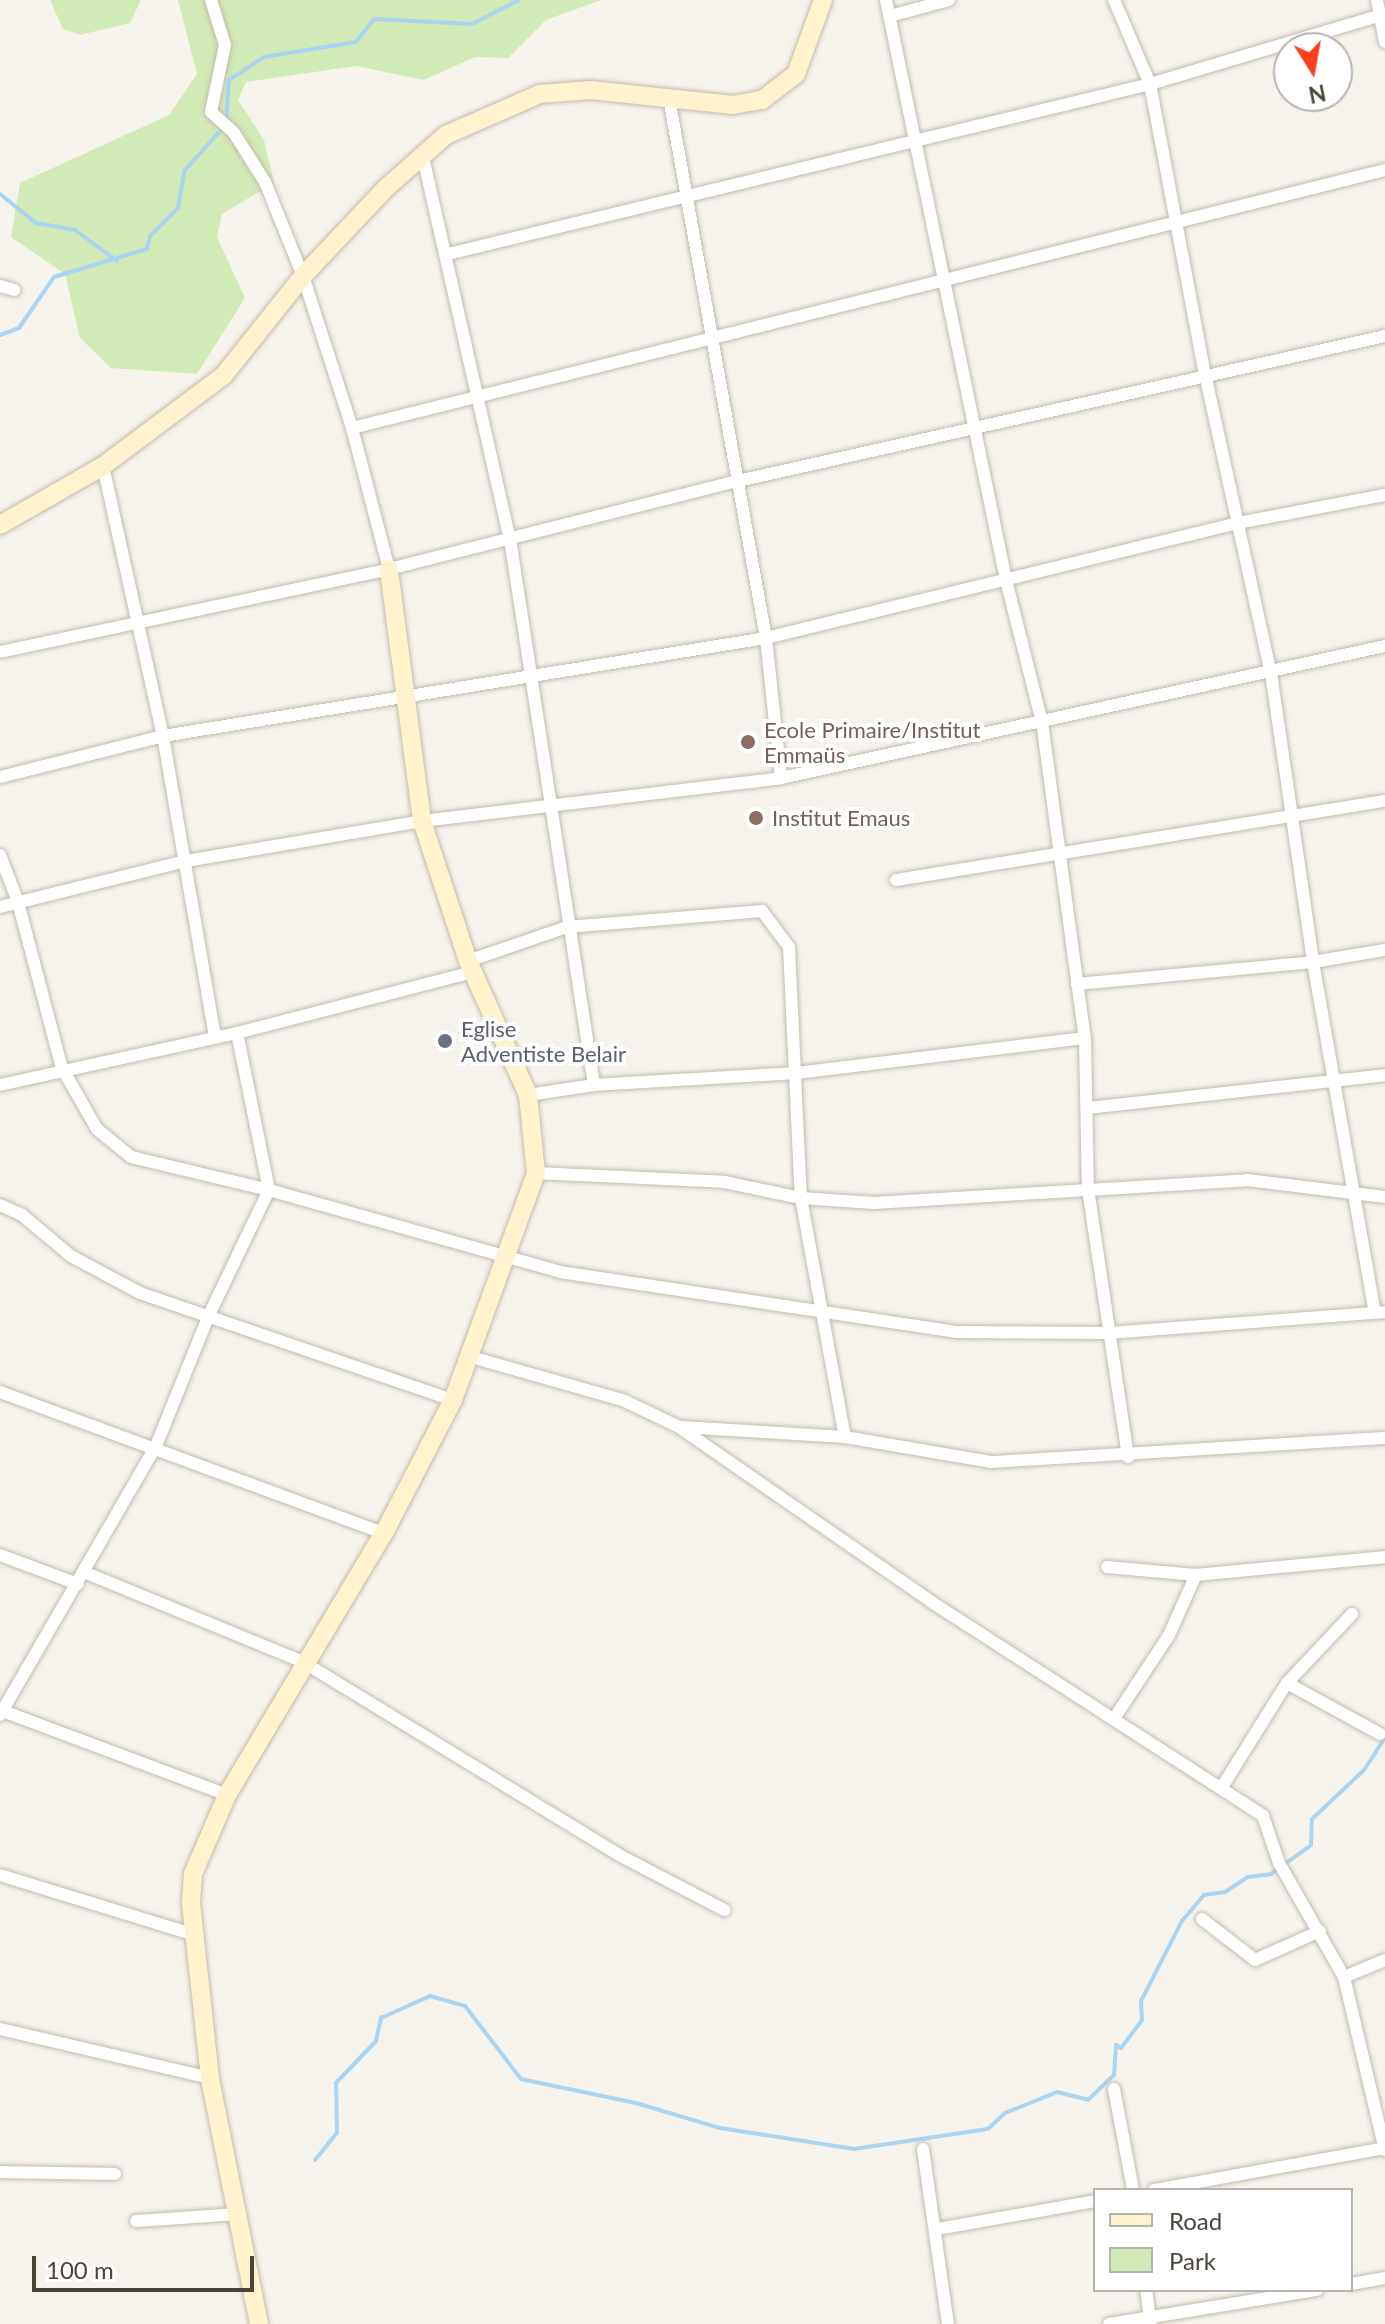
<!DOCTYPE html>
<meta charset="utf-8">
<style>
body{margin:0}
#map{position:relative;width:1385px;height:2324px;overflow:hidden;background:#f6f3ec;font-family:Lato,sans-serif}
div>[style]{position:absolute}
.green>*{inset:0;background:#d2eab5}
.stream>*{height:4px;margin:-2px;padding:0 2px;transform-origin:2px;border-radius:2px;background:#a9d4f2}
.roads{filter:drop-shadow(0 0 2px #c2bbae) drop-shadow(0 0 2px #c2bbae)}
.street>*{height:12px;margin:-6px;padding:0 6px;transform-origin:6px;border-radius:6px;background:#fff}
.secondary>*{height:18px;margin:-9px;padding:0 9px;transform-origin:9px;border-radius:9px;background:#fff3cd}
.dots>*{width:22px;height:22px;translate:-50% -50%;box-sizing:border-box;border:4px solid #fff;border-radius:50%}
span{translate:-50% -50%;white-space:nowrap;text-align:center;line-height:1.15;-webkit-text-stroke:8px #fff;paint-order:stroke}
.education-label{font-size:22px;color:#785e54}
.left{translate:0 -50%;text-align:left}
.worship-label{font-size:22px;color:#5b616d}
.legend{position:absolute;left:1093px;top:2188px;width:260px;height:104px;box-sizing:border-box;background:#fff;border:2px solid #b7b4b0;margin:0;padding:10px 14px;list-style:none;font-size:24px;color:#4b4439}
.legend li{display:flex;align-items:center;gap:16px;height:40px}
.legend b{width:40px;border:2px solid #b7b4b0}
.north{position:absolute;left:1273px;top:32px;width:80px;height:80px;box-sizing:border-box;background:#fff;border:2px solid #b7b4b0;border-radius:50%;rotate:169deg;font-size:22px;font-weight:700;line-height:32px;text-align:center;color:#4b4439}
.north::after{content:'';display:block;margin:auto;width:28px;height:36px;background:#fc3f1d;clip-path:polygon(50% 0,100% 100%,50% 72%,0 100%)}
.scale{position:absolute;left:32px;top:2256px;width:222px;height:36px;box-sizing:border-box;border:4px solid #4b4439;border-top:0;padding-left:10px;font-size:24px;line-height:28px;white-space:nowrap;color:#4b4439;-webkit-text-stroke:6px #fff;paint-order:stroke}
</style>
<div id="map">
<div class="green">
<i style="clip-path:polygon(50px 0,141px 0,130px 23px,80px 35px,63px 29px)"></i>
<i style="clip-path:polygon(178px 0,601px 0,546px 20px,508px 58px,475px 57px,424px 80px,356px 66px,246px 82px,238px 100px,264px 140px,274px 183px,222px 214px,217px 237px,245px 298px,197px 374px,111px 368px,80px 338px,65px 274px,11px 237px,20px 183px,169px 115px,197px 74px)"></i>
</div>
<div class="stream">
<i style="left:226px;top:120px;width:40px;rotate:-85.7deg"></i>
<i style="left:229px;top:80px;width:42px;rotate:-33.3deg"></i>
<i style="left:264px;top:57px;width:93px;rotate:-9.3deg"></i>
<i style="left:356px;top:42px;width:29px;rotate:-52deg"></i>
<i style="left:374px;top:19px;width:98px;rotate:2.9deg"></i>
<i style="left:472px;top:24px;width:53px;rotate:-27.1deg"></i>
<i style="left:0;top:194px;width:46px;rotate:38.9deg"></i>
<i style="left:36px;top:223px;width:40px;rotate:10deg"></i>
<i style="left:75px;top:230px;width:52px;rotate:36.4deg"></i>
<i style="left:0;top:335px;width:20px;rotate:-20deg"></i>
<i style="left:19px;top:328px;width:62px;rotate:-55.5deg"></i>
<i style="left:54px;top:277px;width:97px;rotate:-16.8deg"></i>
<i style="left:147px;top:249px;width:13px;rotate:-77deg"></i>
<i style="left:150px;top:236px;width:40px;rotate:-45deg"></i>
<i style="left:178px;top:208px;width:39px;rotate:-80deg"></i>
<i style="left:185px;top:170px;width:57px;rotate:-47.9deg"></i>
<i style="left:315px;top:2160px;width:35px;rotate:-51deg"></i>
<i style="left:337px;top:2133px;width:50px;rotate:-91.1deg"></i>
<i style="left:336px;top:2083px;width:58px;rotate:-46.4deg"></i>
<i style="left:376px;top:2041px;width:24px;rotate:-78deg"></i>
<i style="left:381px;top:2018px;width:54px;rotate:-24.2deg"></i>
<i style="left:430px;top:1996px;width:36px;rotate:16deg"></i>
<i style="left:465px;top:2006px;width:92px;rotate:52.5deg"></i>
<i style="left:521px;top:2079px;width:117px;rotate:11.8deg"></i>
<i style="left:636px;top:2103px;width:88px;rotate:16.6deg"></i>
<i style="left:720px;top:2128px;width:136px;rotate:8.9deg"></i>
<i style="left:854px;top:2149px;width:135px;rotate:-8.5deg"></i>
<i style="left:988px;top:2129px;width:23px;rotate:-43deg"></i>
<i style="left:1005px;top:2113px;width:56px;rotate:-22deg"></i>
<i style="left:1057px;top:2092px;width:32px;rotate:14deg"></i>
<i style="left:1088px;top:2100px;width:36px;rotate:-44deg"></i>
<i style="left:1114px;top:2075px;width:30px;rotate:-86deg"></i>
<i style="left:1116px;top:2045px;width:6px;rotate:31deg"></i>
<i style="left:1121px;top:2048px;width:35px;rotate:-53deg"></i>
<i style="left:1142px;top:2020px;width:19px;rotate:-93deg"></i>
<i style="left:1141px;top:2001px;width:90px;rotate:-62.9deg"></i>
<i style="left:1182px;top:1921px;width:34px;rotate:-50deg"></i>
<i style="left:1204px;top:1895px;width:21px;rotate:-8deg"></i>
<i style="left:1225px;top:1892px;width:27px;rotate:-33deg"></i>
<i style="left:1248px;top:1877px;width:23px;rotate:-7deg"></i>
<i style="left:1271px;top:1874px;width:49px;rotate:-35.9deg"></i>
<i style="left:1311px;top:1845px;width:26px;rotate:-88deg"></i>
<i style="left:1312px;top:1819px;width:71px;rotate:-43.3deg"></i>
<i style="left:1364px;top:1770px;width:38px;rotate:-57deg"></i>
</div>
<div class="roads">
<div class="street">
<i style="left:211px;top:0;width:47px;rotate:72.7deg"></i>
<i style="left:225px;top:45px;width:68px;rotate:101.8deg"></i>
<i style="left:211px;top:112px;width:31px;rotate:42deg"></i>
<i style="left:234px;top:133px;width:58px;rotate:57.7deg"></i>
<i style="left:265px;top:182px;width:101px;rotate:68deg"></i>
<i style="left:303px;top:276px;width:160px;rotate:72.1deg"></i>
<i style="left:352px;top:428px;width:146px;rotate:75.3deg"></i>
<i style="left:886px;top:0;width:592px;rotate:78.31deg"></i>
<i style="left:1006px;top:580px;width:146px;rotate:75.8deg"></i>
<i style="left:1042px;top:722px;width:319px;rotate:82.3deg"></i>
<i style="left:1085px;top:1038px;width:151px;rotate:88.9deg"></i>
<i style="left:1088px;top:1189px;width:271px;rotate:81.5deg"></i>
<i style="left:1114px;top:0;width:91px;rotate:66.8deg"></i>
<i style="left:1150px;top:84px;width:295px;rotate:79.3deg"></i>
<i style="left:1205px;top:374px;width:306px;rotate:77.6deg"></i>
<i style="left:1271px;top:673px;width:292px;rotate:81.7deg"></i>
<i style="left:1313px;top:962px;width:355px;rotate:80deg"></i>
<i style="left:1377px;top:0;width:43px;rotate:79.2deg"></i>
<i style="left:890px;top:16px;width:61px;rotate:-15.2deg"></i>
<i style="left:669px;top:98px;width:549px;rotate:79.82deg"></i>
<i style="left:766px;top:638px;width:141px;rotate:83.9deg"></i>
<i style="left:422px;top:153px;width:396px;rotate:77.2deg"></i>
<i style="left:510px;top:539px;width:552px;rotate:81.25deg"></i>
<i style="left:448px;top:254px;width:722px;rotate:-13.61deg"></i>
<i style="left:1150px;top:84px;width:245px;rotate:-16.6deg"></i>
<i style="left:0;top:286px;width:15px;rotate:16deg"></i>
<i style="left:352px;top:428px;width:1065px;rotate:-14.02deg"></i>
<i style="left:103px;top:466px;width:277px;rotate:77.5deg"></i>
<i style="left:163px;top:736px;width:306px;rotate:80.2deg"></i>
<i style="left:0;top:652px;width:398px;rotate:-12deg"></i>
<i style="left:389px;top:569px;width:360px;rotate:-14.2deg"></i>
<i style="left:738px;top:481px;width:663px;rotate:-12.63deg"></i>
<i style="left:0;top:777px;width:168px;rotate:-14.1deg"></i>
<i style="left:163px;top:736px;width:611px;rotate:-9.23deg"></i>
<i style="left:766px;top:638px;width:486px;rotate:-13.7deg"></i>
<i style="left:1238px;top:523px;width:150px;rotate:-10.8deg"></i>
<i style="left:0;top:855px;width:50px;rotate:69deg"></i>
<i style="left:18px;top:902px;width:172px;rotate:75.2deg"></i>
<i style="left:62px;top:1068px;width:70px;rotate:60.2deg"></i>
<i style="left:97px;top:1129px;width:44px;rotate:39.5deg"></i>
<i style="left:131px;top:1157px;width:142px;rotate:13.4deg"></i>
<i style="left:269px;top:1190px;width:302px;rotate:15.7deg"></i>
<i style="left:560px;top:1272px;width:402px;rotate:8.6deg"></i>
<i style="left:958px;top:1332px;width:149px;rotate:0.4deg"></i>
<i style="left:1107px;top:1333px;width:279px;rotate:-4.3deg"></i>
<i style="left:896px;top:880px;width:495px;rotate:-9.2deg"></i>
<i style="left:0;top:907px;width:192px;rotate:-13.9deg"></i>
<i style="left:186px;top:861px;width:239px;rotate:-9.6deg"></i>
<i style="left:422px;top:821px;width:362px;rotate:-6.8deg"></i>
<i style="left:781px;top:778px;width:618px;rotate:-12.33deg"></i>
<i style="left:468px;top:961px;width:105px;rotate:-19deg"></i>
<i style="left:567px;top:927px;width:196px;rotate:-4.7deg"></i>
<i style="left:762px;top:911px;width:45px;rotate:53.1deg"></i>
<i style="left:789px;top:947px;width:251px;rotate:87.3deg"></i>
<i style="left:801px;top:1198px;width:243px;rotate:79.6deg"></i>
<i style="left:1077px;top:984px;width:237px;rotate:-5.3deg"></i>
<i style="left:1313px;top:962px;width:73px;rotate:-9.5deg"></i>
<i style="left:0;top:1085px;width:243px;rotate:-12.4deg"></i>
<i style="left:237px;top:1033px;width:244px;rotate:-14.5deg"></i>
<i style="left:528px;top:1095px;width:67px;rotate:-8.6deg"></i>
<i style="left:594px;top:1085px;width:202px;rotate:-3.4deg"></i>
<i style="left:796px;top:1073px;width:291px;rotate:-6.9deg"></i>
<i style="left:1088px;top:1108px;width:299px;rotate:-6.3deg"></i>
<i style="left:536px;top:1173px;width:188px;rotate:2.7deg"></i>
<i style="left:724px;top:1182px;width:79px;rotate:11.7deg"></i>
<i style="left:801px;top:1198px;width:73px;rotate:3.9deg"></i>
<i style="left:874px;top:1203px;width:374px;rotate:-3.5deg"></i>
<i style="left:1247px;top:1180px;width:139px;rotate:7deg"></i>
<i style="left:0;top:1205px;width:24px;rotate:24deg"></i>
<i style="left:22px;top:1215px;width:64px;rotate:39.9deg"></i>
<i style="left:71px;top:1256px;width:78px;rotate:28.2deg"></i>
<i style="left:140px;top:1293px;width:331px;rotate:18.9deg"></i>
<i style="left:471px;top:1357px;width:160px;rotate:15.9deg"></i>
<i style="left:625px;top:1401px;width:60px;rotate:25.7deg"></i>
<i style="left:679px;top:1427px;width:309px;rotate:34.7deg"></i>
<i style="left:933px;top:1603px;width:393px;rotate:32.8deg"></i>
<i style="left:1263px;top:1816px;width:50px;rotate:71.2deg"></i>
<i style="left:1279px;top:1863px;width:131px;rotate:60.3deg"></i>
<i style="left:1344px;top:1977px;width:178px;rotate:76.7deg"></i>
<i style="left:0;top:1392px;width:409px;rotate:20.2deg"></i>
<i style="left:682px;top:1427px;width:163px;rotate:3.5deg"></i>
<i style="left:845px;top:1437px;width:149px;rotate:9.7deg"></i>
<i style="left:992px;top:1462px;width:394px;rotate:-3.5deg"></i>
<i style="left:0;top:1555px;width:83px;rotate:20.4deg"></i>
<i style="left:1107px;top:1567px;width:89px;rotate:5.1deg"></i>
<i style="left:1196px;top:1575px;width:190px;rotate:-5.4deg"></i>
<i style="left:84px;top:1572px;width:237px;rotate:22.3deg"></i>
<i style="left:303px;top:1662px;width:370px;rotate:31.4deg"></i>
<i style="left:619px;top:1855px;width:119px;rotate:27.6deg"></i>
<i style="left:1287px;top:1683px;width:106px;rotate:28.7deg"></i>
<i style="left:0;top:1710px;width:242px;rotate:20.5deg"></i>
<i style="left:0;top:1715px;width:311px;rotate:-59.9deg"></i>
<i style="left:156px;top:1446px;width:141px;rotate:-68deg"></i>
<i style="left:209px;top:1315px;width:139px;rotate:-64.4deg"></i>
<i style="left:269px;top:1190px;width:160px;rotate:-101.5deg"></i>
<i style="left:1115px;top:1717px;width:98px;rotate:-56.6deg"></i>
<i style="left:1169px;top:1635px;width:66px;rotate:-65.8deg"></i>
<i style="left:1222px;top:1787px;width:123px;rotate:-58deg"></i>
<i style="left:1287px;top:1683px;width:95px;rotate:-46.7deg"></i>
<i style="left:0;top:1875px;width:204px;rotate:17.1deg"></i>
<i style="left:1202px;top:1919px;width:67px;rotate:37.7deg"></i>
<i style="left:1255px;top:1960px;width:71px;rotate:-24deg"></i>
<i style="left:1344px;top:1977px;width:44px;rotate:-22.5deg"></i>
<i style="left:0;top:2029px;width:216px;rotate:13.1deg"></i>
<i style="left:1114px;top:2089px;width:103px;rotate:79.3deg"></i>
<i style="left:923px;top:2149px;width:177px;rotate:81.9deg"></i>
<i style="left:0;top:2172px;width:115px;rotate:1deg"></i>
<i style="left:1154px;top:2190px;width:235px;rotate:-10.3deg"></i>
<i style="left:136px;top:2221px;width:99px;rotate:-4deg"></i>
<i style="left:937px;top:2229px;width:160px;rotate:-10deg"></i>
<i style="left:1351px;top:2284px;width:35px;rotate:-10deg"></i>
<i style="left:1146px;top:2290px;width:34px;rotate:82deg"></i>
<i style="left:1109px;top:2324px;width:211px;rotate:-9.3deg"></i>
</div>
<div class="secondary">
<i style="left:0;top:525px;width:119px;rotate:-29.8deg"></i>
<i style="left:103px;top:466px;width:151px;rotate:-36.9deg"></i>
<i style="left:224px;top:375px;width:127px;rotate:-51.4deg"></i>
<i style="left:303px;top:276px;width:121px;rotate:-46.7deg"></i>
<i style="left:386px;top:188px;width:80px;rotate:-41.5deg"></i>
<i style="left:446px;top:135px;width:103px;rotate:-23.6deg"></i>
<i style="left:540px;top:94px;width:50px;rotate:-4.6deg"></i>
<i style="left:590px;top:90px;width:144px;rotate:6deg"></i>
<i style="left:733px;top:105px;width:29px;rotate:-10deg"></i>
<i style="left:762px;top:100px;width:43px;rotate:-37.4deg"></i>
<i style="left:796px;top:74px;width:79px;rotate:-70deg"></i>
<i style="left:259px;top:2324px;width:251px;rotate:-101.3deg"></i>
<i style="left:210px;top:2078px;width:177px;rotate:-96.2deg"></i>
<i style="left:191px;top:1902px;width:28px;rotate:-86deg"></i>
<i style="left:193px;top:1874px;width:86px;rotate:-66.7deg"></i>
<i style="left:227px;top:1795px;width:305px;rotate:-59.1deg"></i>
<i style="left:384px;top:1533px;width:150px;rotate:-62.6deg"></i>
<i style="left:453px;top:1400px;width:242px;rotate:-69.9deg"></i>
<i style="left:536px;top:1173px;width:78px;rotate:-95.9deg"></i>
<i style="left:528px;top:1095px;width:147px;rotate:-114.1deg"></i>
<i style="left:468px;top:961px;width:147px;rotate:-108.2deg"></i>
<i style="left:422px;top:821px;width:254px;rotate:-97.5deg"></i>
</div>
</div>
<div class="dots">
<i style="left:748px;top:742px;background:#8d6e63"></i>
<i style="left:756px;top:818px;background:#8d6e63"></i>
<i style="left:445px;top:1041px;background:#6b7280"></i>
</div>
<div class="education-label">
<span class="left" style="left:764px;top:742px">Ecole Primaire/Institut<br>Emmaüs</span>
<span class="left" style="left:772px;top:818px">Institut Emaus</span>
</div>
<div class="worship-label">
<span class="left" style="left:461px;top:1041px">Eglise<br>Adventiste Belair</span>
</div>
<ul class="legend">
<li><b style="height:10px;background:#fff3cd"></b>Road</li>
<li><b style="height:22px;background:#d2eab5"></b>Park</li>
</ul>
<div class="north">N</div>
<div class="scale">100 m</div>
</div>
